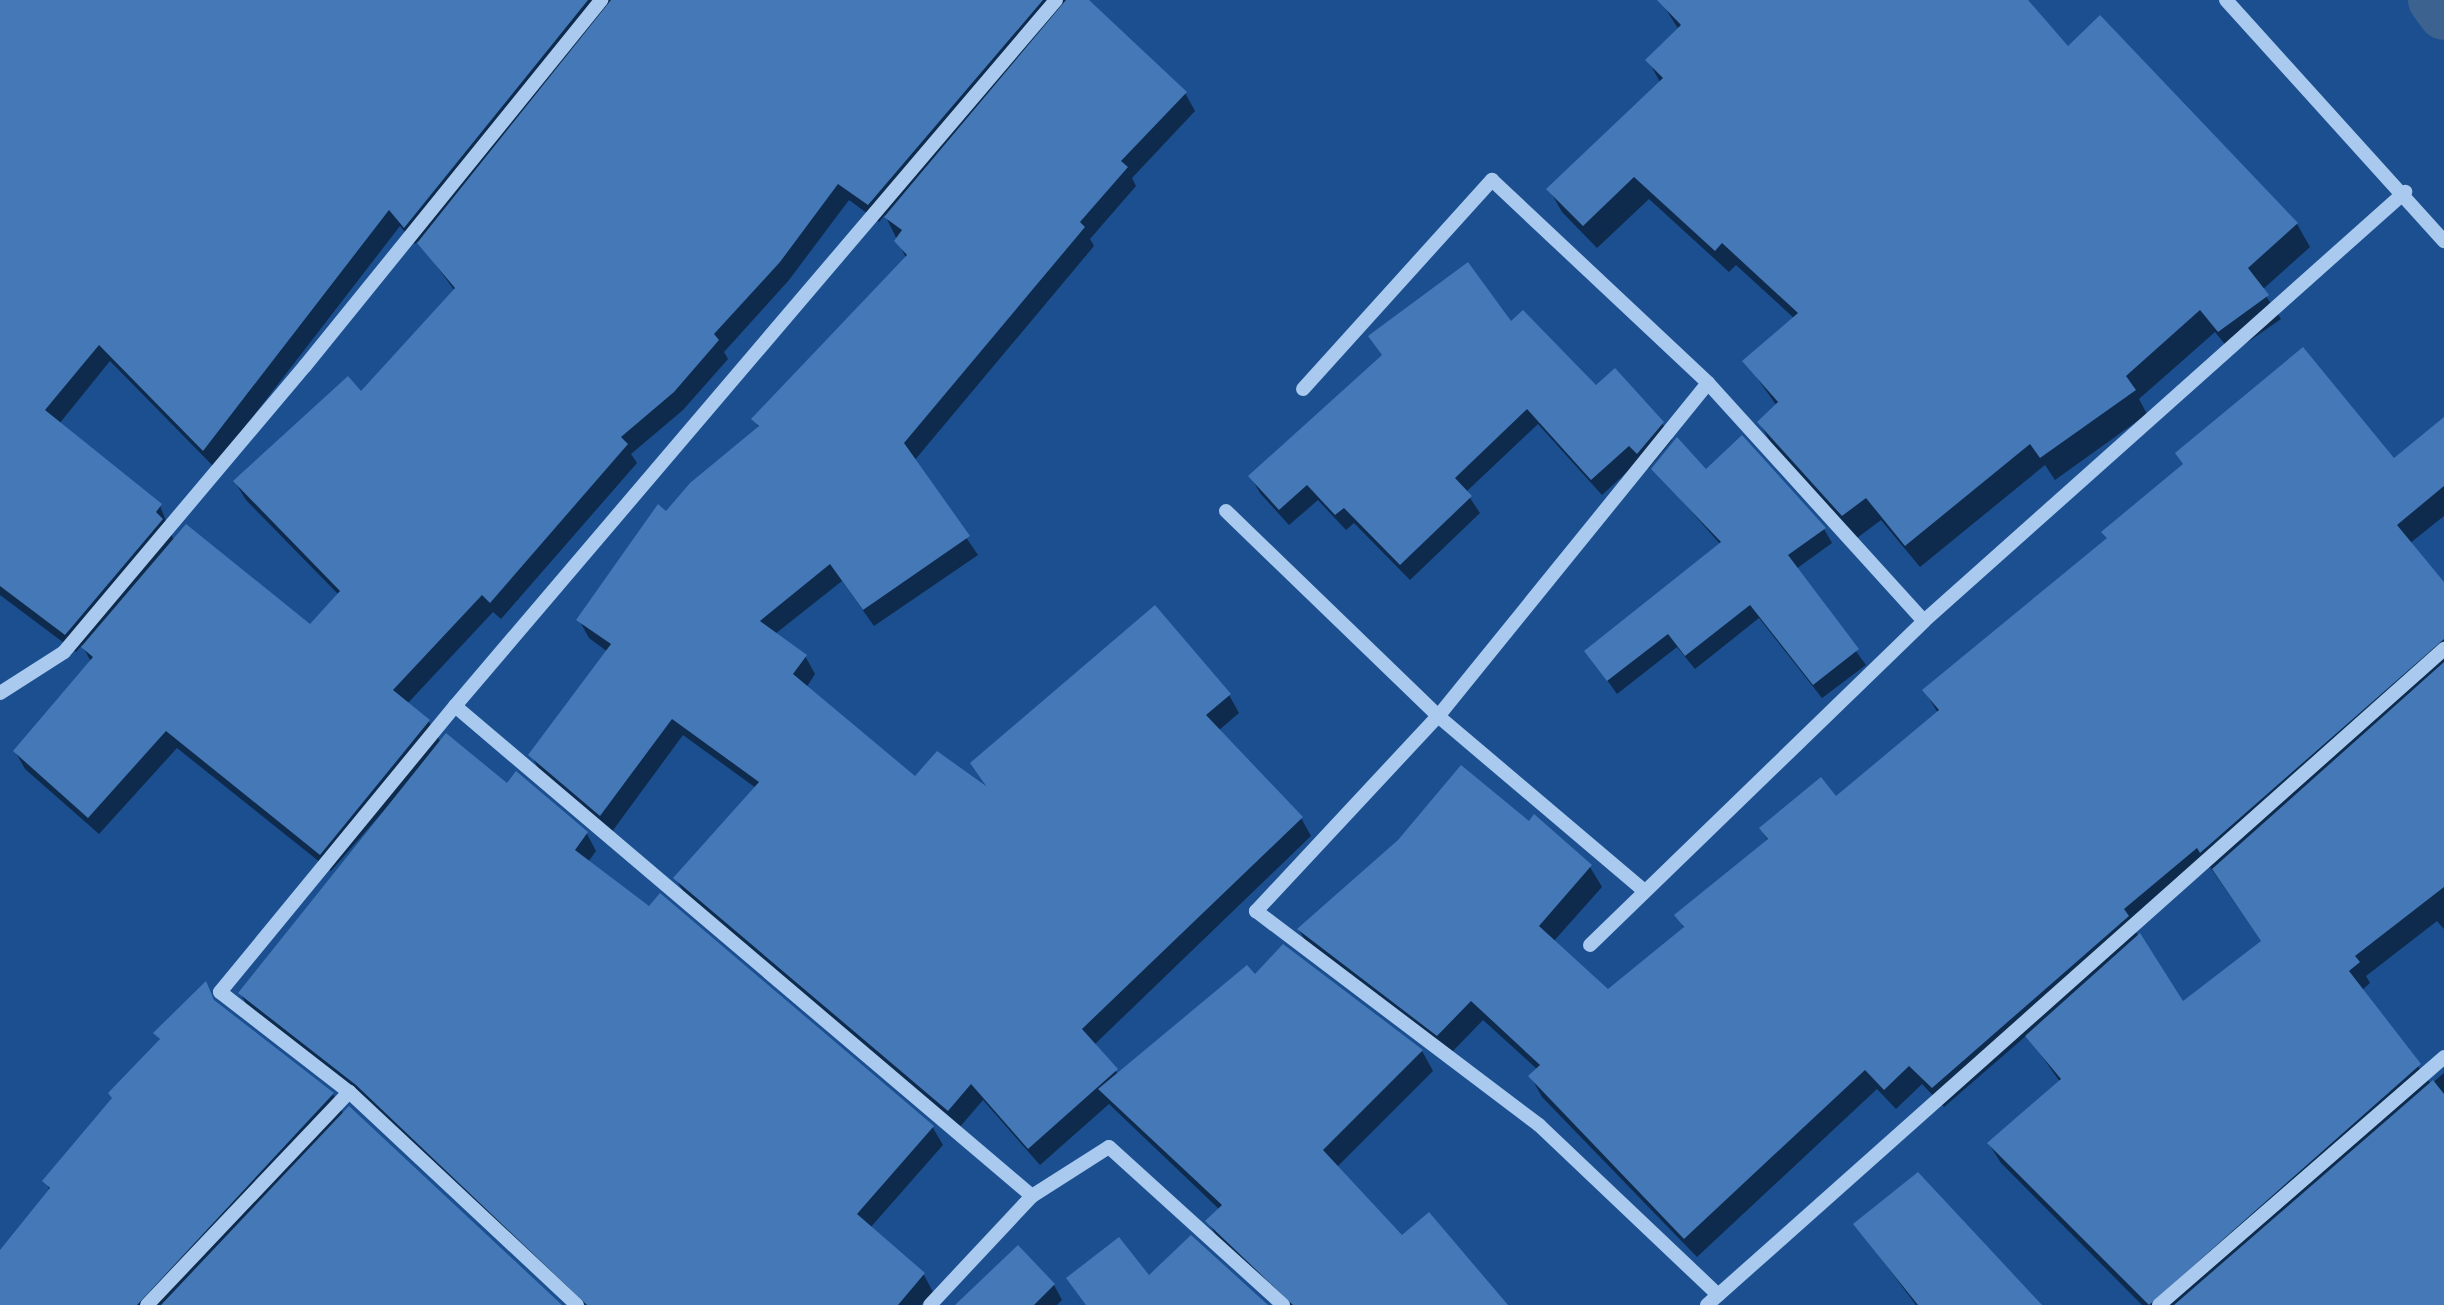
<!DOCTYPE html>
<style>
body{margin:0}
#map{position:relative;width:2444px;height:1305px;overflow:hidden;background:#1b4f8f;font-family:Overpass,sans-serif}
div>[style]{position:absolute}
.shadow>*{inset:0;background:#0007}
.canal>*{height:52px;margin:-26px;padding:0 26px;transform-origin:26px;border-radius:26px;background:#3c6290}
.building>*{inset:0;background:#4478b7}
.minor>*{height:14px;margin:-7px;padding:0 7px;transform-origin:7px;border-radius:7px;background:#a9c9ee}
span{translate:-50% -50%;white-space:nowrap;text-align:center;line-height:1.15;-webkit-text-stroke:6px #1b4f8f;paint-order:stroke}
</style>
<div id="map">
<div class="shadow">
<i style="clip-path:polygon(evenodd,2px 0,1086px 0,1185px 93px,1195px 111px,1132px 178px,1136px 186px,1090px 239px,1094px 246px,914px 461px,978px 555px,874px 626px,842px 581px,775px 634px,805px 656px,815px 674px,806px 688px,916px 778px,988px 790px,973px 764px,1229px 695px,1239px 713px,1218px 731px,1301px 818px,1311px 836px,1094px 1045px,1118px 1074px,1255px 977px,1422px 1051px,1433px 1071px,1337px 1167px,1402px 1238px,1505px 1305px,1290px 1305px,1219px 1241px,1208px 1221px,1220px 1210px,1109px 1104px,1040px 1165px,983px 1100px,959px 1128px,686px 896px,676px 879px,756px 788px,683px 735px,611px 833px,541px 773px,531px 755px,608px 652px,589px 638px,579px 620px,666px 513px,759px 428px,754px 419px,906px 258px,885px 215px,879px 222px,849px 200px,789px 280px,724px 352px,728px 359px,683px 410px,631px 454px,637px 463px,501px 619px,493px 612px,407px 704px,429px 722px,441px 743px,587px 834px,596px 851px,588px 862px,649px 909px,660px 896px,933px 1128px,943px 1145px,870px 1228px,924px 1275px,933px 1292px,921px 1305px,585px 1305px,368px 1102px,250px 1010px,240px 993px,408px 783px,331px 871px,177px 748px,99px 834px,25px 769px,15px 751px,91px 662px,82px 645px,76px 652px,0 595px,2px 0,400px 226px,415px 244px,418px 241px,455px 291px,361px 394px,235px 482px,246px 500px,339px 595px,310px 627px,174px 541px,160px 506px,59px 424px,110px 361px,214px 467px,400px 226px)"></i>
<i style="clip-path:polygon(1665px 0,2025px 0,2068px 49px,2297px 224px,2310px 247px,2262px 290px,2281px 319px,2232px 353px,2215px 332px,2139px 399px,2147px 414px,2055px 480px,2045px 465px,1920px 567px,1881px 520px,1857px 538px,1772px 445px,1759px 422px,1777px 406px,1745px 361px,1795px 319px,1736px 265px,1729px 272px,1649px 199px,1597px 248px,1562px 212px,1549px 189px,1660px 82px,1648px 60px,1679px 30px,1662px 3px)"></i>
<i style="clip-path:polygon(1511px 324px,1596px 388px,1662px 423px,1672px 440px,1648px 469px,1639px 461px,1602px 495px,1538px 424px,1466px 492px,1480px 513px,1410px 580px,1354px 523px,1346px 530px,1318px 500px,1289px 525px,1260px 493px,1251px 477px)"></i>
<i style="clip-path:polygon(evenodd,2444px 420px,2444px 516px,2409px 544px,2444px 591px,2444px 929px,2437px 921px,2366px 976px,2370px 983px,2362px 990px,2431px 1084px,2444px 1073px,2444px 1305px,2142px 1305px,2001px 1163px,1989px 1144px,2060px 1082px,2027px 1035px,1944px 1107px,1922px 1084px,1896px 1109px,1877px 1089px,1697px 1257px,1542px 1097px,1531px 1077px,1538px 1070px,1483px 1020px,1450px 1054px,1311px 950px,1299px 930px,1529px 824px,1590px 867px,1602px 887px,1553px 942px,1608px 992px,1684px 929px,1677px 915px,1768px 841px,1761px 829px,1836px 799px,1938px 713px,1924px 690px,2394px 461px,2444px 420px,2210px 867px,2262px 942px,2183px 1004px,2134px 929px,2210px 867px)"></i>
<i style="clip-path:polygon(1654px 469px,1706px 472px,1824px 529px,1832px 543px,1796px 569px,1866px 665px,1822px 698px,1759px 618px,1695px 669px,1677px 647px,1617px 694px,1587px 652px,1721px 545px)"></i>
<i style="clip-path:polygon(206px 985px,217px 1005px,333px 1094px,344px 1115px,559px 1305px,0 1305px,0 1253px,50px 1191px,45px 1181px,161px 1042px,156px 1033px)"></i>
<i style="clip-path:polygon(1856px 1225px,2039px 1305px,1916px 1305px)"></i>
<i style="clip-path:polygon(1054px 1285px,1062px 1300px,1057px 1305px,970px 1305px)"></i>
</div>
<div class="canal">
<i style="left:2434px;top:0;width:17px;rotate:54deg"></i>
</div>
<div class="building">
<i style="clip-path:polygon(0 0,588px 0,404px 228px,389px 210px,203px 451px,99px 345px,45px 410px,162px 504px,156px 512px,163px 519px,65px 635px,0 586px)"></i>
<i style="clip-path:polygon(611px 0,1043px 0,868px 205px,838px 184px,780px 262px,714px 334px,719px 340px,674px 392px,621px 437px,628px 444px,490px 603px,482px 595px,393px 690px,430px 720px,320px 855px,166px 731px,88px 818px,13px 751px,93px 657px,81px 647px,186px 524px,310px 624px,340px 591px,233px 481px,348px 376px,361px 391px,455px 288px,417px 243px)"></i>
<i style="clip-path:polygon(1066px 0,1089px 0,1187px 92px,1121px 161px,1128px 167px,1080px 222px,1085px 227px,904px 443px,970px 536px,863px 610px,830px 564px,760px 621px,807px 655px,793px 674px,915px 776px,937px 751px,986px 786px,970px 763px,1155px 605px,1231px 694px,1206px 715px,1303px 817px,1082px 1029px,1118px 1069px,1028px 1149px,971px 1084px,948px 1111px,673px 878px,759px 782px,672px 719px,600px 816px,528px 755px,611px 644px,576px 620px,658px 504px,666px 511px,690px 483px,759px 426px,751px 419px,907px 255px,894px 241px,902px 230px,884px 217px)"></i>
<i style="clip-path:polygon(1657px 0,2028px 0,2068px 46px,2100px 15px,2298px 223px,2248px 268px,2269px 295px,2218px 332px,2200px 310px,2126px 376px,2136px 390px,2040px 458px,2030px 444px,1905px 546px,1866px 498px,1842px 516px,1757px 422px,1778px 402px,1742px 361px,1798px 313px,1722px 243px,1715px 251px,1634px 177px,1583px 226px,1546px 189px,1663px 78px,1645px 60px,1681px 25px)"></i>
<i style="clip-path:polygon(1468px 262px,1511px 321px,1523px 310px,1596px 385px,1615px 368px,1664px 422px,1637px 454px,1629px 446px,1591px 480px,1527px 409px,1455px 478px,1472px 496px,1400px 565px,1344px 508px,1335px 515px,1307px 485px,1279px 510px,1248px 476px,1382px 355px,1368px 336px)"></i>
<i style="clip-path:polygon(2303px 347px,2394px 458px,2444px 417px,2444px 486px,2397px 525px,2444px 582px,2444px 639px,2200px 853px,2197px 848px,2124px 909px,2129px 916px,1932px 1088px,1909px 1066px,1884px 1090px,1865px 1070px,1684px 1239px,1528px 1076px,1540px 1065px,1471px 1001px,1437px 1036px,1297px 929px,1398px 840px,1461px 765px,1529px 821px,1534px 814px,1592px 865px,1539px 926px,1608px 989px,1684px 927px,1674px 915px,1768px 839px,1759px 828px,1821px 777px,1836px 796px,1939px 710px,1922px 690px,2107px 538px,2101px 532px,2183px 464px,2175px 453px)"></i>
<i style="clip-path:polygon(1742px 435px,1826px 528px,1788px 555px,1859px 649px,1813px 685px,1750px 605px,1685px 656px,1668px 634px,1607px 681px,1584px 651px,1721px 542px,1651px 469px,1677px 437px,1706px 469px)"></i>
<i style="clip-path:polygon(2444px 662px,2444px 887px,2355px 956px,2360px 962px,2349px 971px,2421px 1064px,2149px 1305px,1987px 1143px,2061px 1079px,2025px 1036px,2140px 933px,2183px 1001px,2261px 941px,2212px 869px)"></i>
<i style="clip-path:polygon(446px 733px,507px 783px,516px 771px,588px 832px,575px 850px,649px 906px,660px 893px,934px 1126px,857px 1214px,925px 1273px,898px 1305px,587px 1305px,356px 1085px,238px 993px)"></i>
<i style="clip-path:polygon(1283px 944px,1423px 1050px,1323px 1150px,1402px 1235px,1429px 1212px,1508px 1305px,1293px 1305px,1205px 1221px,1222px 1205px,1098px 1089px,1247px 965px,1255px 974px)"></i>
<i style="clip-path:polygon(206px 981px,214px 1000px,334px 1093px,137px 1305px,0 1305px,0 1250px,50px 1188px,42px 1181px,112px 1098px,108px 1093px,160px 1039px,153px 1033px)"></i>
<i style="clip-path:polygon(2433px 1080px,2444px 1094px,2444px 1305px,2174px 1305px)"></i>
<i style="clip-path:polygon(349px 1106px,562px 1305px,161px 1305px)"></i>
<i style="clip-path:polygon(1918px 1172px,2042px 1305px,1918px 1305px,1853px 1224px)"></i>
<i style="clip-path:polygon(1191px 1235px,1268px 1305px,1086px 1305px,1066px 1278px,1119px 1237px,1149px 1275px)"></i>
<i style="clip-path:polygon(1018px 1245px,1055px 1284px,1034px 1305px,955px 1305px)"></i>
</div>
<div class="minor">
<i style="left:2226px;top:0;width:325px;rotate:47.9deg"></i>
<i style="left:1708px;top:383px;width:429px;rotate:129deg"></i>
<i style="left:1438px;top:716px;width:267px;rotate:133deg"></i>
<i style="left:1256px;top:911px;width:355px;rotate:37.1deg"></i>
<i style="left:1539px;top:1125px;width:247px;rotate:43.5deg"></i>
<i style="left:1303px;top:389px;width:282px;rotate:-47.9deg"></i>
<i style="left:1492px;top:180px;width:296px;rotate:43.2deg"></i>
<i style="left:1708px;top:383px;width:321px;rotate:47.8deg"></i>
<i style="left:1226px;top:511px;width:295px;rotate:44deg"></i>
<i style="left:1438px;top:716px;width:267px;rotate:40.3deg"></i>
<i style="left:0;top:693px;width:76px;rotate:-32.6deg"></i>
<i style="left:64px;top:652px;width:374px;rotate:-49.9deg"></i>
<i style="left:305px;top:366px;width:471px;rotate:-51deg"></i>
<i style="left:455px;top:706px;width:757px;rotate:40.34deg"></i>
<i style="left:1590px;top:945px;width:465px;rotate:-44.1deg"></i>
<i style="left:1924px;top:621px;width:645px;rotate:-41.73deg"></i>
<i style="left:147px;top:1305px;width:294px;rotate:-46.5deg"></i>
<i style="left:577px;top:1305px;width:312px;rotate:-136.9deg"></i>
<i style="left:349px;top:1092px;width:163px;rotate:-142.2deg"></i>
<i style="left:220px;top:992px;width:370px;rotate:-50.6deg"></i>
<i style="left:455px;top:706px;width:927px;rotate:-49.59deg"></i>
<i style="left:930px;top:1305px;width:149px;rotate:-46.9deg"></i>
<i style="left:1032px;top:1196px;width:91px;rotate:-32.5deg"></i>
<i style="left:1109px;top:1147px;width:235px;rotate:42.2deg"></i>
<i style="left:1707px;top:1305px;width:987px;rotate:-41.67deg"></i>
<i style="left:2159px;top:1305px;width:378px;rotate:-41deg"></i>
</div>
</div>
